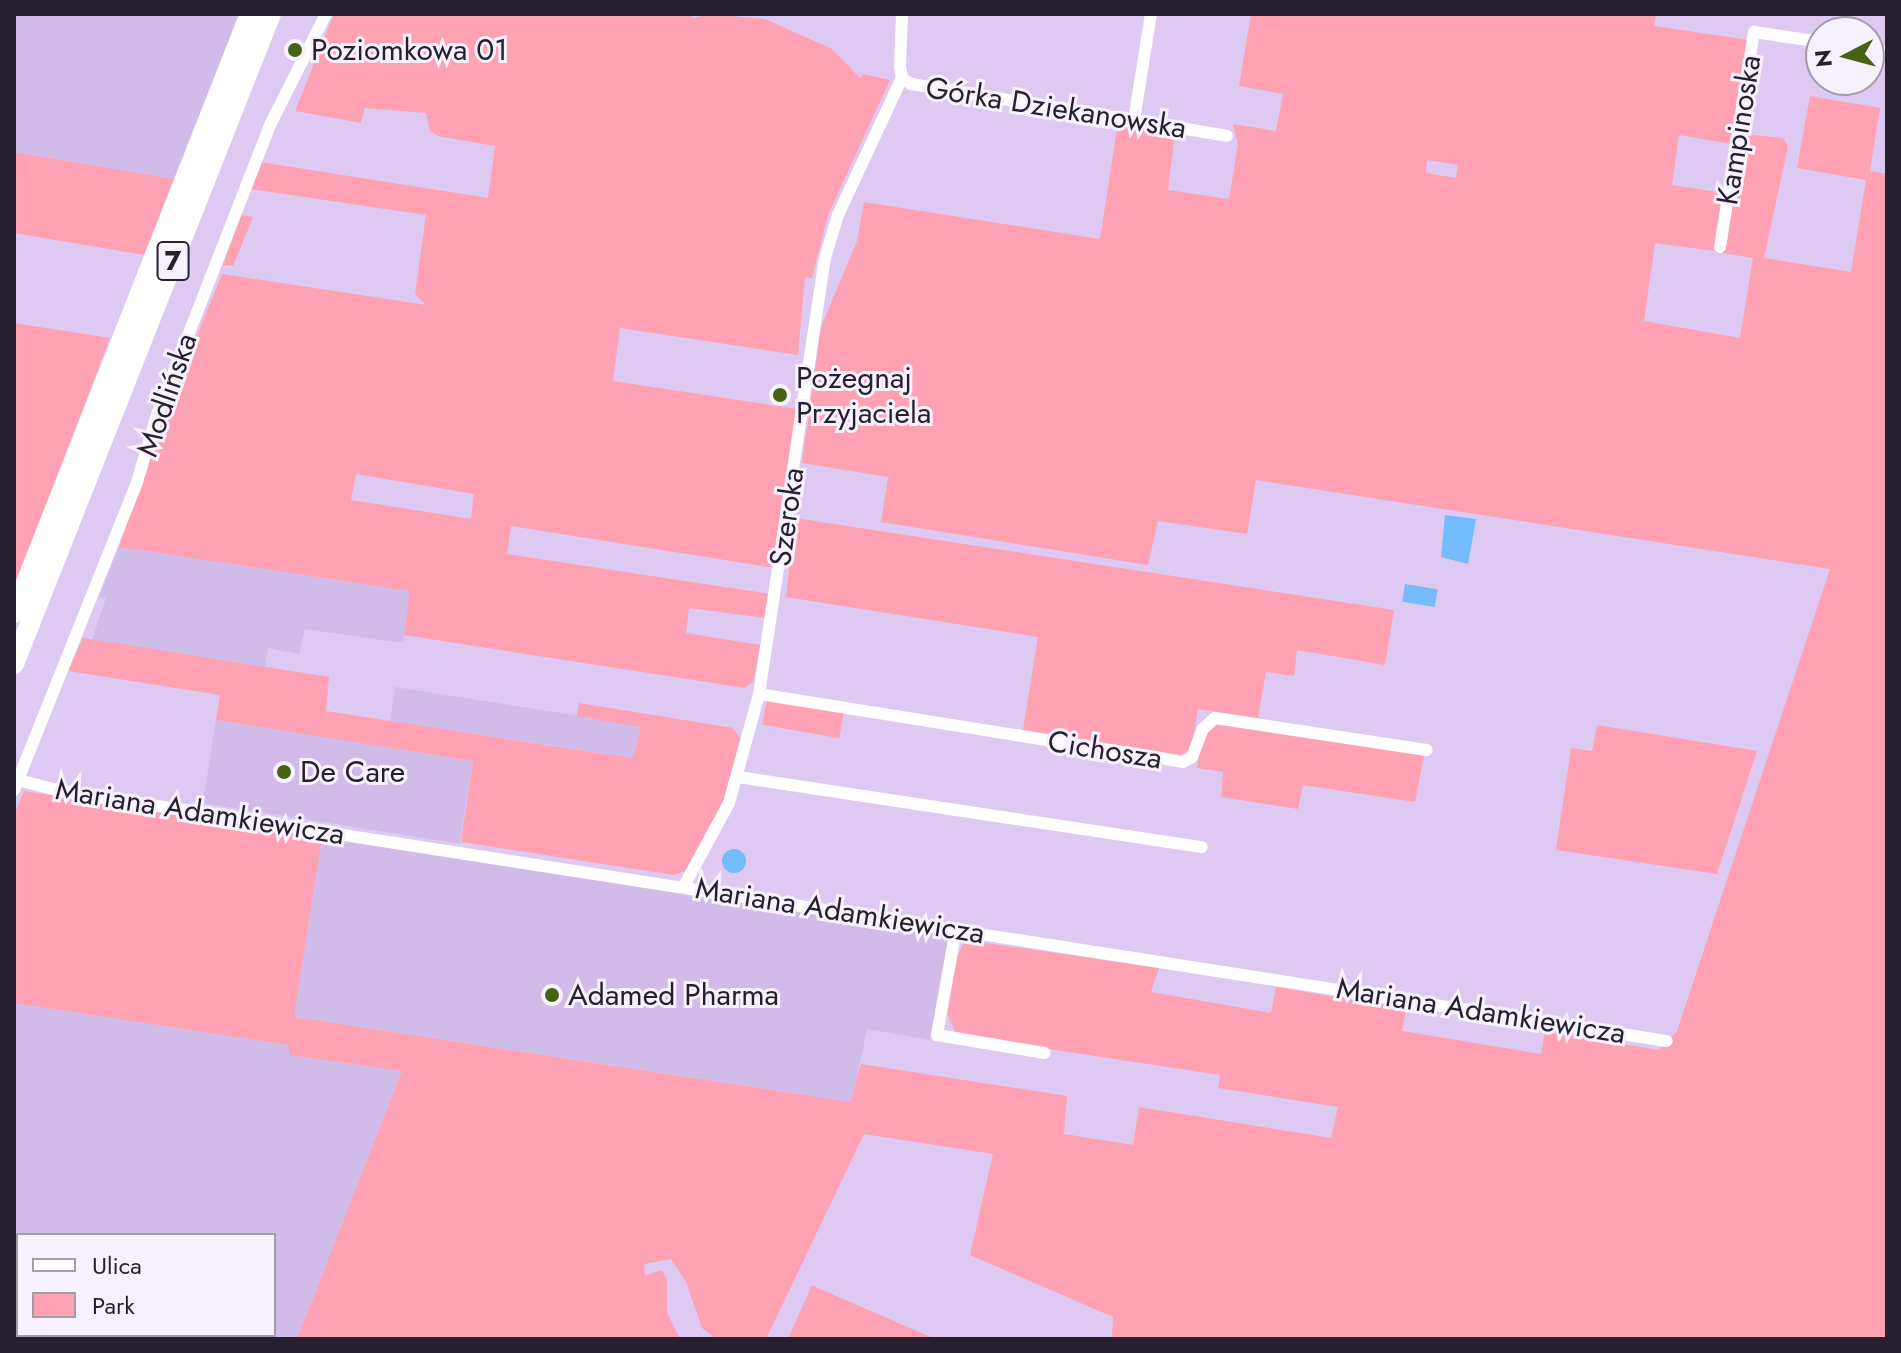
<!DOCTYPE html>
<meta charset="utf-8">
<style>
body{margin:0}
#map{position:relative;width:1901px;height:1353px;overflow:hidden;background:#ddc9f2;font-family:Jost,sans-serif}
div>[style]{position:absolute}
.built>*{inset:0;background:#d1bbe9;transform-origin:0 0}
.green>*{inset:0;background:#fea1b3;transform-origin:0 0}
.water>*{inset:0;background:#74bbfb;transform-origin:0 0}
.round{border-radius:50%}
.minor>*{height:12px;margin:-6px;padding:0 6px;transform-origin:6px;border-radius:6px;background:#fff}
.trunk>*{height:20px;margin:-10px;padding:0 10px;transform-origin:10px;border-radius:10px;background:#fff}
.dots>*{width:22px;height:22px;translate:-50% -50%;box-sizing:border-box;border:4px solid #f7f1fe;border-radius:50%}
span{translate:-50% -50%;white-space:nowrap;text-align:center;line-height:1.15;-webkit-text-stroke:6px #f7f1fe;paint-order:stroke}
.shield-label span{padding:2px 6px;background:#f7f1fe;border:2px solid;border-radius:6px;-webkit-text-stroke-width:0}
.shield-label{font-size:28px;color:#261f2e;font-weight:700}
.poi-label{font-size:30px;color:#261f2e}
.left{translate:0 -50%;text-align:left}
.street-label{font-size:30px;color:#261f2e}
.frame{position:absolute;inset:0;border:16px solid #261f2e;pointer-events:none}
.legend{position:absolute;left:16px;top:1233px;width:260px;height:104px;box-sizing:border-box;background:#f7f1fe;border:2px solid #a39dab;margin:0;padding:10px 14px;list-style:none;font-size:24px;color:#261f2e}
.legend li{display:flex;align-items:center;gap:16px;height:40px}
.legend b{width:40px;border:2px solid #a39dab}
.north{position:absolute;left:1805px;top:16px;width:80px;height:80px;box-sizing:border-box;background:#f7f1fe;border:2px solid #a39dab;border-radius:50%;rotate:264deg;font-size:22px;font-weight:700;line-height:32px;text-align:center;color:#261f2e}
.north::after{content:'';display:block;margin:auto;width:28px;height:36px;background:#476212;clip-path:polygon(50% 0,100% 100%,50% 72%,0 100%)}
</style>
<div id="map">
<div class="built">
<i style="clip-path:polygon(14px 14px,239px 14px,174px 179px,14px 152px)"></i>
<i style="clip-path:polygon(119px 547px,410px 591px,403px 643px,305px 629px,299px 654px,268px 648px,265px 667px,92px 640px,106px 598px,99px 597px)"></i>
<i style="clip-path:polygon(395px 687px,618px 722px,641px 726px,633px 758px,390px 721px)"></i>
<i style="left:216px;top:720px;width:260px;height:84px;rotate:9deg"></i>
<i style="clip-path:polygon(322px 838px,942px 933px,948px 943px,931px 1040px,867px 1029px,852px 1102px,294px 1017px)"></i>
<i style="clip-path:polygon(evenodd,14px 1003px,290px 1045px,290px 1055px,402px 1071px,297px 1339px,14px 1339px,14px 1003px,18px 1235px,274px 1235px,274px 1335px,18px 1335px,18px 1235px)"></i>
</div>
<div class="green">
<i style="clip-path:polygon(evenodd,334px 14px,690px 14px,693px 18px,711px 14px,765px 19px,832px 49px,860px 78px,863px 74px,890px 80px,828px 215px,812px 278px,805px 277px,798px 355px,620px 328px,613px 381px,796px 409px,775px 568px,511px 526px,507px 554px,771px 594px,766px 618px,689px 608px,686px 633px,760px 645px,753px 682px,745px 688px,404px 635px,410px 591px,119px 547px,153px 445px,222px 274px,426px 305px,415px 294px,426px 215px,251px 189px,260px 162px,488px 198px,495px 146px,438px 136px,430px 131px,426px 113px,365px 108px,361px 123px,295px 111px,334px 14px,356px 474px,474px 494px,471px 519px,351px 500px,356px 474px)"></i>
<i style="clip-path:polygon(evenodd,1251px 14px,1656px 14px,1654px 26px,1749px 40px,1732px 144px,1679px 135px,1672px 185px,1724px 193px,1714px 251px,1655px 243px,1644px 321px,1740px 338px,1753px 258px,1723px 253px,1742px 134px,1783px 138px,1788px 146px,1764px 258px,1851px 272px,1866px 180px,1797px 168px,1810px 96px,1880px 108px,1870px 171px,1887px 174px,1887px 1339px,1112px 1339px,1113px 1317px,970px 1255px,993px 1154px,864px 1134px,766px 1339px,716px 1339px,702px 1328px,686px 1282px,671px 1259px,644px 1264px,645px 1276px,661px 1270px,667px 1278px,667px 1313px,680px 1339px,297px 1339px,402px 1071px,289px 1055px,289px 1045px,14px 1003px,14px 815px,24px 791px,322px 838px,294px 1017px,851px 1102px,861px 1064px,1067px 1096px,1064px 1134px,1133px 1145px,1139px 1107px,1331px 1138px,1338px 1107px,1218px 1088px,1220px 1075px,957px 1035px,947px 1014px,957px 957px,965px 940px,1159px 968px,1151px 992px,1271px 1013px,1276px 987px,1406px 1009px,1402px 1031px,1541px 1054px,1545px 1032px,1659px 1050px,1677px 1031px,1830px 569px,1256px 480px,1247px 534px,1158px 521px,1148px 565px,881px 522px,888px 477px,802px 463px,821px 327px,857px 241px,864px 202px,1100px 239px,1118px 123px,1175px 133px,1168px 190px,1229px 199px,1238px 145px,1233px 124px,1276px 131px,1283px 94px,1239px 86px,1251px 14px,1427px 160px,1458px 165px,1456px 178px,1426px 173px,1427px 160px)"></i>
<i style="clip-path:polygon(14px 152px,174px 179px,144px 255px,14px 233px)"></i>
<i style="clip-path:polygon(241px 215px,253px 217px,233px 266px,223px 265px)"></i>
<i style="clip-path:polygon(14px 323px,110px 338px,14px 589px)"></i>
<i style="clip-path:polygon(795px 518px,1394px 610px,1385px 665px,1297px 650px,1294px 676px,1266px 672px,1258px 718px,1198px 709px,1191px 749px,1181px 755px,1023px 730px,1038px 637px,786px 597px)"></i>
<i style="clip-path:polygon(83px 638px,329px 677px,326px 711px,571px 749px,633px 758px,641px 727px,577px 716px,579px 703px,733px 728px,741px 739px,723px 802px,685px 871px,674px 875px,461px 842px,473px 761px,216px 720px,220px 695px,68px 671px)"></i>
<i style="left:767px;top:699px;width:78px;height:26px;rotate:10deg"></i>
<i style="clip-path:polygon(1214px 722px,1424px 756px,1415px 802px,1303px 785px,1298px 809px,1221px 797px,1223px 772px,1197px 768px,1204px 729px)"></i>
<i style="clip-path:polygon(1597px 725px,1757px 751px,1717px 874px,1556px 850px,1571px 748px,1592px 751px)"></i>
<i style="clip-path:polygon(812px 1285px,818px 1288px,935px 1339px,788px 1339px)"></i>
</div>
<div class="water">
<i style="clip-path:polygon(1445px 515px,1476px 519px,1468px 564px,1441px 557px)"></i>
<i style="left:1405px;top:584px;width:33px;height:18px;rotate:9deg"></i>
<i class="round" style="left:722px;top:849px;width:24px;height:24px"></i>
</div>
<div class="minor">
<i style="left:902px;top:14px;width:53px;rotate:92.2deg"></i>
<i style="left:900px;top:67px;width:11px;rotate:80deg"></i>
<i style="left:902px;top:78px;width:11px;rotate:34deg"></i>
<i style="left:911px;top:84px;width:320px;rotate:9.3deg"></i>
<i style="left:1869px;top:50px;width:18px;rotate:9deg"></i>
<i style="left:1134px;top:120px;width:107px;rotate:-80.9deg"></i>
<i style="left:1720px;top:247px;width:218px;rotate:-81deg"></i>
<i style="left:1754px;top:32px;width:68px;rotate:8.5deg"></i>
<i style="left:759px;top:694px;width:429px;rotate:9.1deg"></i>
<i style="left:1183px;top:762px;width:10px;rotate:-29deg"></i>
<i style="left:1192px;top:757px;width:30px;rotate:-69deg"></i>
<i style="left:1203px;top:729px;width:16px;rotate:-43deg"></i>
<i style="left:1215px;top:718px;width:214px;rotate:8.6deg"></i>
<i style="left:738px;top:777px;width:469px;rotate:8.6deg"></i>
<i style="left:14px;top:779px;width:49px;rotate:14.3deg"></i>
<i style="left:61px;top:791px;width:1625px;rotate:8.85deg"></i>
<i style="left:14px;top:790px;width:332px;rotate:-68.2deg"></i>
<i style="left:137px;top:482px;width:70px;rotate:-73.4deg"></i>
<i style="left:157px;top:415px;width:313px;rotate:-68.7deg"></i>
<i style="left:271px;top:123px;width:122px;rotate:-63.2deg"></i>
<i style="left:684px;top:886px;width:94px;rotate:-61.5deg"></i>
<i style="left:729px;top:803px;width:113px;rotate:-74.6deg"></i>
<i style="left:759px;top:694px;width:441px;rotate:-81.4deg"></i>
<i style="left:825px;top:258px;width:45px;rotate:-73.2deg"></i>
<i style="left:838px;top:215px;width:151px;rotate:-65deg"></i>
<i style="left:956px;top:929px;width:108px;rotate:100.2deg"></i>
<i style="left:937px;top:1035px;width:109px;rotate:9.5deg"></i>
</div>
<div class="trunk">
<i style="left:14px;top:613px;width:644px;rotate:-68.5deg"></i>
<i style="left:14px;top:664px;width:699px;rotate:-68.43deg"></i>
</div>
<div class="dots">
<i style="left:295px;top:50px;background:#476212"></i>
<i style="left:780px;top:395px;background:#476212"></i>
<i style="left:284px;top:772px;background:#476212"></i>
<i style="left:552px;top:995px;background:#476212"></i>
</div>
<div class="shield-label">
<span style="left:173px;top:261px">7</span>
</div>
<div class="poi-label">
<span class="left" style="left:311px;top:50px">Poziomkowa 01</span>
<span class="left" style="left:796px;top:395px">Pożegnaj<br>Przyjaciela</span>
<span class="left" style="left:300px;top:772px">De Care</span>
<span class="left" style="left:568px;top:995px">Adamed Pharma</span>
</div>
<div class="street-label">
<span style="left:1056px;top:108px;rotate:9deg">Górka Dziekanowska</span>
<span style="left:1739px;top:130px;rotate:-81deg">Kampinoska</span>
<span style="left:167px;top:395px;rotate:-71deg">Modlińska</span>
<span style="left:787px;top:517px;rotate:-82deg">Szeroka</span>
<span style="left:1105px;top:750px;rotate:9deg">Cichosza</span>
<span style="left:200px;top:812px;rotate:9deg">Mariana Adamkiewicza</span>
<span style="left:840px;top:911px;rotate:9deg">Mariana Adamkiewicza</span>
<span style="left:1481px;top:1011px;rotate:9deg">Mariana Adamkiewicza</span>
</div>
<div class="frame"></div>
<ul class="legend">
<li><b style="height:10px;background:#fff"></b>Ulica</li>
<li><b style="height:22px;background:#fea1b3"></b>Park</li>
</ul>
<div class="north">N</div>
</div>
